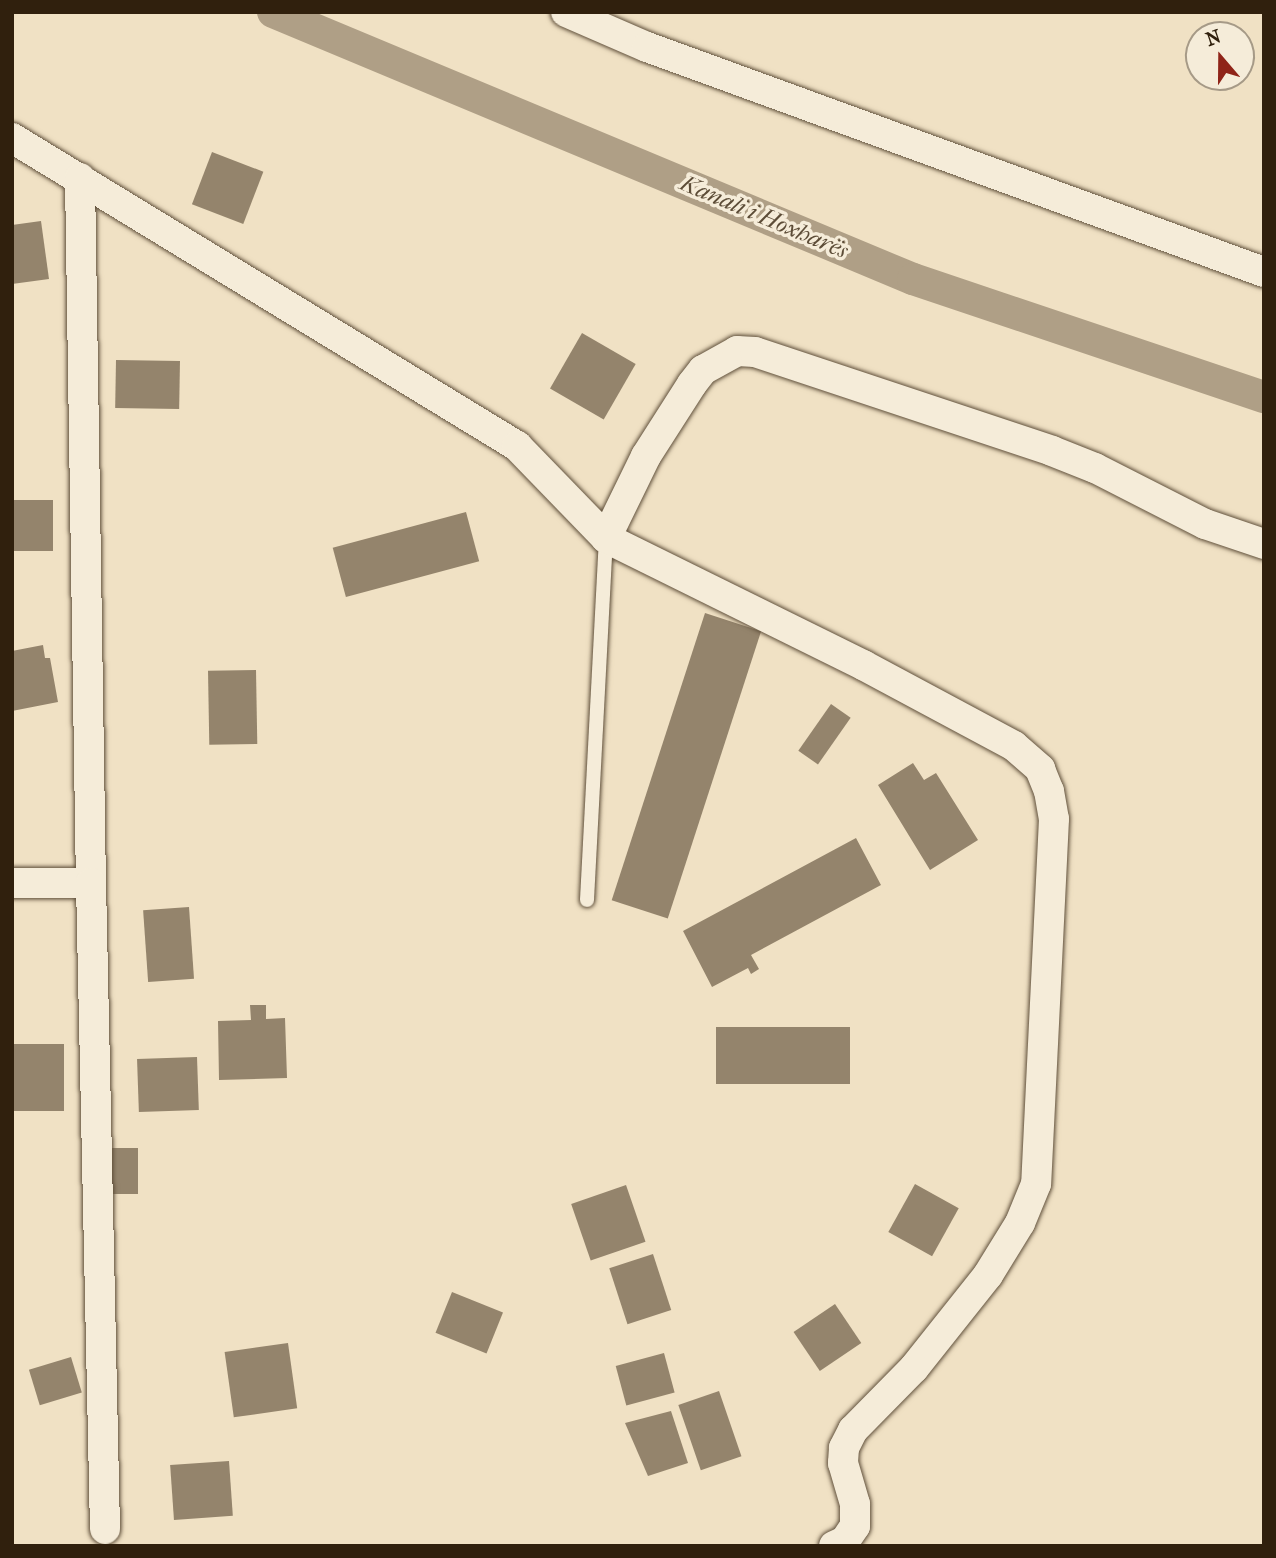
<!DOCTYPE html>
<meta charset="utf-8">
<style>
body{margin:0}
#map{position:relative;width:1276px;height:1558px;overflow:hidden;background:#f0e1c4;font-family:"IM FELL French Canon",serif}
div>[style]{position:absolute}
.canal>*{height:32px;margin:-16px;padding:0 16px;transform-origin:16px;border-radius:16px;background:#af9f86}
.building>*{inset:0;background:#94846c;transform-origin:0 0}
.roads{filter:drop-shadow(0 0 2px #60503b) drop-shadow(0 0 2px #60503b)}
.lane>*{height:14px;margin:-7px;padding:0 7px;transform-origin:7px;border-radius:7px;background:#f5ecd9}
.street>*{height:30px;margin:-15px;padding:0 15px;transform-origin:15px;border-radius:15px;background:#f5ecd9}
span{translate:-50% -50%;white-space:nowrap;text-align:center;line-height:1.15;-webkit-text-stroke:7px #f5ecd9;paint-order:stroke}
.water-label{font-size:24px;color:#5c4c37;font-style:italic}
.frame{position:absolute;inset:0;border:14px solid #30200d;pointer-events:none}
.north{position:absolute;left:1185px;top:21px;width:70px;height:70px;box-sizing:border-box;background:#f5ecd9;border:2px solid #a69a87;border-radius:50%;rotate:340deg;font-size:19px;font-weight:700;line-height:28px;text-align:center;color:#30200d}
.north::after{content:'';display:block;margin:auto;width:24px;height:32px;background:#8f2418;clip-path:polygon(50% 0,100% 100%,50% 72%,0 100%)}
</style>
<div id="map">
<div class="canal">
<i style="left:273px;top:12px;width:693px;rotate:22.65deg"></i>
<i style="left:913px;top:279px;width:370px;rotate:18.6deg"></i>
</div>
<div class="building">
<i style="left:212px;top:152px;width:55px;height:56px;rotate:21deg"></i>
<i style="clip-path:polygon(41px 221px,49px 279px,12px 284px,12px 225px)"></i>
<i style="left:582px;top:333px;width:62px;height:64px;rotate:30deg"></i>
<i style="left:116px;top:360px;width:64px;height:48px;rotate:1deg"></i>
<i style="left:12px;top:500px;width:41px;height:51px"></i>
<i style="left:466px;top:512px;width:51px;height:138px;rotate:75deg"></i>
<i style="left:705px;top:613px;width:59px;height:302px;rotate:18deg"></i>
<i style="clip-path:polygon(43px 645px,45px 658px,50px 658px,58px 702px,12px 711px,12px 651px)"></i>
<i style="left:256px;top:670px;width:74px;height:48px;rotate:89deg"></i>
<i style="left:831px;top:704px;width:24px;height:57px;rotate:35deg"></i>
<i style="clip-path:polygon(913px 763px,924px 780px,936px 773px,978px 840px,930px 870px,878px 785px)"></i>
<i style="clip-path:polygon(856px 838px,881px 885px,751px 955px,759px 969px,751px 974px,748px 968px,712px 987px,683px 931px)"></i>
<i style="left:189px;top:907px;width:72px;height:46px;rotate:86deg"></i>
<i style="clip-path:polygon(250px 1005px,266px 1005px,266px 1019px,285px 1018px,287px 1078px,219px 1080px,218px 1021px,251px 1020px)"></i>
<i style="left:850px;top:1027px;width:57px;height:134px;rotate:90deg"></i>
<i style="left:12px;top:1044px;width:52px;height:67px"></i>
<i style="left:197px;top:1057px;width:53px;height:60px;rotate:88deg"></i>
<i style="left:107px;top:1148px;width:31px;height:46px"></i>
<i style="left:915px;top:1184px;width:50px;height:55px;rotate:29deg"></i>
<i style="left:626px;top:1185px;width:60px;height:58px;rotate:71deg"></i>
<i style="left:653px;top:1254px;width:59px;height:46px;rotate:72deg"></i>
<i style="left:452px;top:1292px;width:55px;height:44px;rotate:22deg"></i>
<i style="left:835px;top:1304px;width:47px;height:50px;rotate:56deg"></i>
<i style="left:288px;top:1343px;width:66px;height:64px;rotate:82deg"></i>
<i style="left:664px;top:1353px;width:41px;height:50px;rotate:75deg"></i>
<i style="left:71px;top:1357px;width:37px;height:44px;rotate:73deg"></i>
<i style="left:719px;top:1391px;width:69px;height:43px;rotate:71deg"></i>
<i style="clip-path:polygon(671px 1411px,688px 1463px,648px 1476px,625px 1423px)"></i>
<i style="left:229px;top:1461px;width:55px;height:59px;rotate:86deg"></i>
</div>
<div class="roads">
<div class="lane">
<i style="left:587px;top:900px;width:362px;rotate:-87deg"></i>
</div>
<div class="street">
<i style="left:566px;top:12px;width:88px;rotate:23.4deg"></i>
<i style="left:647px;top:47px;width:657px;rotate:20.04deg"></i>
<i style="left:12px;top:138px;width:592px;rotate:31.38deg"></i>
<i style="left:517px;top:446px;width:128px;rotate:45.9deg"></i>
<i style="left:606px;top:538px;width:287px;rotate:26.3deg"></i>
<i style="left:863px;top:665px;width:171px;rotate:28.2deg"></i>
<i style="left:1014px;top:746px;width:35px;rotate:41deg"></i>
<i style="left:1040px;top:769px;width:24px;rotate:68deg"></i>
<i style="left:1049px;top:791px;width:28px;rotate:80deg"></i>
<i style="left:1054px;top:819px;width:365px;rotate:92.8deg"></i>
<i style="left:1036px;top:1184px;width:42px;rotate:112.3deg"></i>
<i style="left:1020px;top:1223px;width:61px;rotate:121.6deg"></i>
<i style="left:988px;top:1275px;width:119px;rotate:128.5deg"></i>
<i style="left:914px;top:1368px;width:87px;rotate:134.5deg"></i>
<i style="left:853px;top:1430px;width:20px;rotate:117deg"></i>
<i style="left:844px;top:1448px;width:15px;rotate:94deg"></i>
<i style="left:843px;top:1463px;width:43px;rotate:73.7deg"></i>
<i style="left:855px;top:1504px;width:22px;rotate:90deg"></i>
<i style="left:855px;top:1526px;width:18px;rotate:124deg"></i>
<i style="left:845px;top:1541px;width:12px;rotate:156deg"></i>
<i style="left:80px;top:178px;width:705px;rotate:89.11deg"></i>
<i style="left:606px;top:538px;width:91px;rotate:-64deg"></i>
<i style="left:646px;top:456px;width:85px;rotate:-57.4deg"></i>
<i style="left:692px;top:384px;width:18px;rotate:-52deg"></i>
<i style="left:703px;top:370px;width:39px;rotate:-29deg"></i>
<i style="left:737px;top:351px;width:18px;rotate:3deg"></i>
<i style="left:755px;top:352px;width:313px;rotate:18.4deg"></i>
<i style="left:1052px;top:451px;width:46px;rotate:21.6deg"></i>
<i style="left:1095px;top:468px;width:123px;rotate:27deg"></i>
<i style="left:1205px;top:524px;width:62px;rotate:18.7deg"></i>
<i style="left:12px;top:883px;width:79px"></i>
<i style="left:91px;top:883px;width:646px;rotate:88.76deg"></i>
</div>
</div>
<div class="water-label">
<span style="left:764px;top:217px;rotate:23deg">Kanali i Hoxharës</span>
</div>
<div class="frame"></div>
<div class="north">N</div>
</div>
